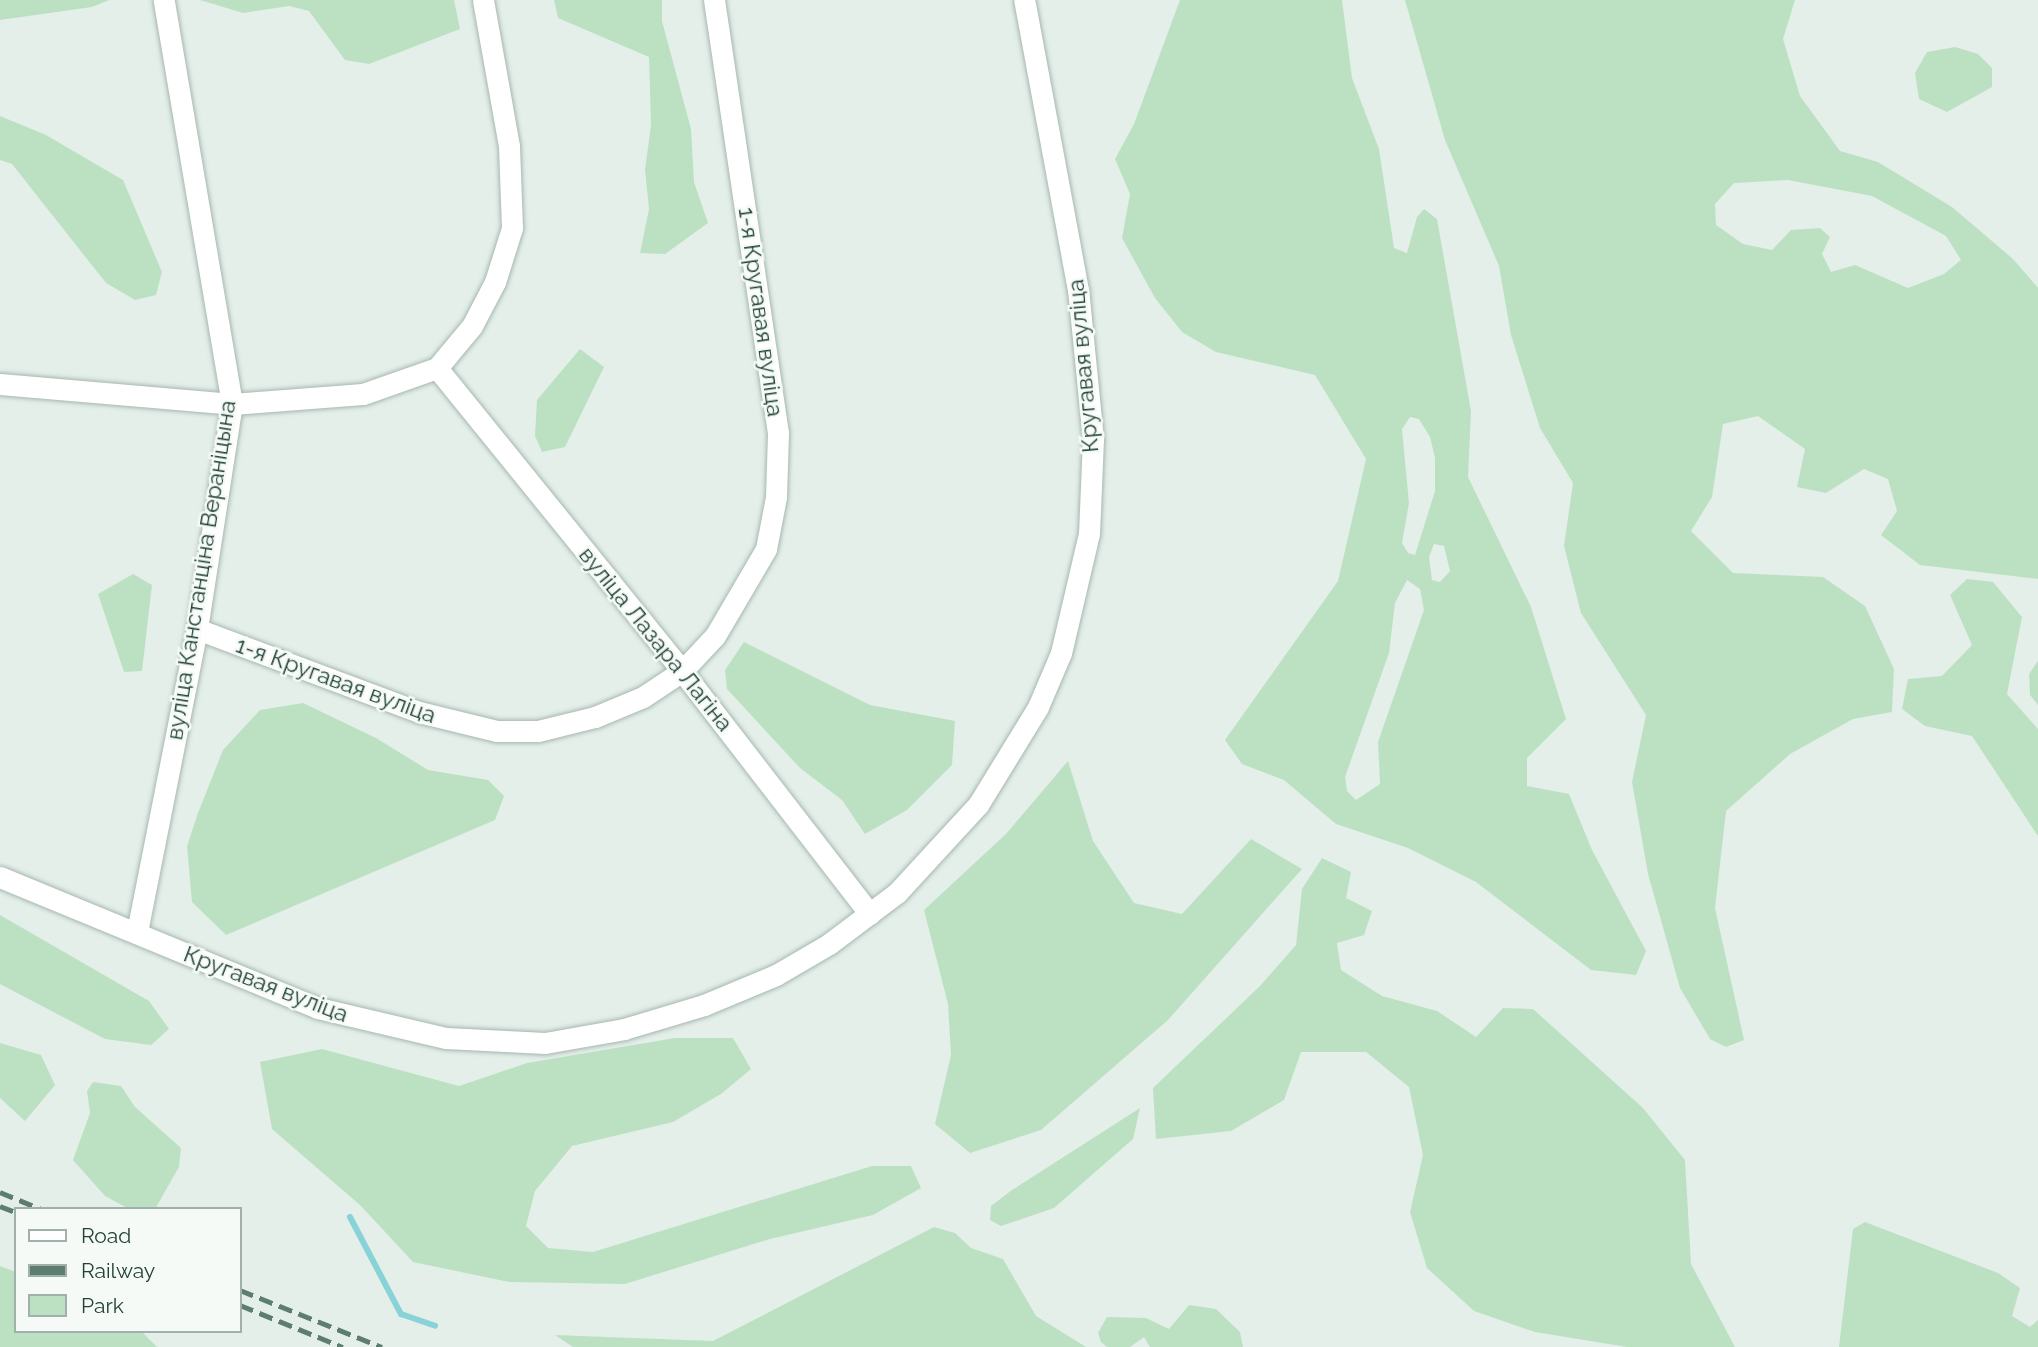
<!DOCTYPE html>
<meta charset="utf-8">
<style>
body{margin:0}
#map{position:relative;width:2038px;height:1347px;overflow:hidden;background:#e4efe9;font-family:Raleway,sans-serif}
div>[style]{position:absolute}
.green>*{inset:0;background:#bce1c2}
.stream>*{height:6px;margin:-3px;padding:0 3px;transform-origin:3px;border-radius:3px;background:#89d2d7}
.roads{filter:drop-shadow(0 0 2px #a6b8b0) drop-shadow(0 0 2px #a6b8b0)}
.minor>*{height:21px;margin:-10.5px;padding:0 10.5px;transform-origin:10.5px;border-radius:10.5px;background:#fff}
.rail>*{height:5px;margin-top:-2.5px;transform-origin:0;background:repeating-linear-gradient(90deg,#5d7d71 0 14px,transparent 0 21px)}
span{translate:-50% -50%;white-space:nowrap;text-align:center;line-height:1.15;-webkit-text-stroke:5px #f5faf7;paint-order:stroke}
.street-label{font-size:23px;color:#224236}
.legend{position:absolute;left:14px;top:1207px;width:228px;height:126px;box-sizing:border-box;background:#f5faf7;border:2px solid #a1b0aa;margin:0;padding:9px 12px;list-style:none;font-size:21px;color:#224236}
.legend li{display:flex;align-items:center;gap:14px;height:35px}
.legend b{width:35px;border:2px solid #a1b0aa}
</style>
<div id="map">
<div class="green">
<i style="clip-path:polygon(0 0,109px 0,92px 7px,0 20px)"></i>
<i style="clip-path:polygon(200px 0,454px 0,460px 29px,369px 64px,345px 60px,309px 11px,289px 6px,243px 13px)"></i>
<i style="clip-path:polygon(554px 0,662px 0,662px 21px,691px 129px,694px 182px,708px 223px,665px 254px,640px 253px,649px 209px,645px 170px,651px 125px,649px 57px,558px 18px)"></i>
<i style="clip-path:polygon(evenodd,1180px 0,1342px 0,1352px 78px,1379px 149px,1394px 248px,1407px 253px,1417px 217px,1424px 209px,1437px 219px,1471px 411px,1468px 477px,1531px 607px,1566px 719px,1527px 758px,1527px 786px,1569px 794px,1592px 850px,1646px 951px,1636px 975px,1591px 970px,1476px 882px,1408px 848px,1336px 824px,1284px 780px,1242px 764px,1225px 740px,1338px 581px,1366px 459px,1315px 375px,1216px 352px,1182px 332px,1155px 298px,1122px 238px,1130px 194px,1115px 159px,1134px 124px,1180px 0,1410px 417px,1419px 419px,1430px 437px,1435px 458px,1435px 491px,1415px 555px,1408px 553px,1402px 543px,1409px 503px,1402px 429px,1410px 417px,1180px 0,1434px 544px,1444px 546px,1450px 571px,1440px 582px,1432px 580px,1429px 557px,1434px 544px,1180px 0,1407px 580px,1420px 589px,1424px 610px,1378px 742px,1380px 784px,1356px 800px,1347px 791px,1345px 777px,1389px 653px,1395px 603px,1407px 580px)"></i>
<i style="clip-path:polygon(evenodd,1405px 0,1795px 0,1783px 39px,1800px 96px,1840px 151px,1878px 162px,1952px 207px,2013px 259px,2038px 288px,2038px 579px,1920px 565px,1881px 535px,1897px 511px,1888px 479px,1864px 469px,1826px 493px,1797px 487px,1805px 449px,1758px 416px,1723px 424px,1712px 497px,1691px 531px,1733px 573px,1823px 577px,1865px 606px,1894px 669px,1892px 712px,1853px 719px,1790px 754px,1726px 811px,1715px 908px,1744px 1040px,1726px 1047px,1710px 1039px,1680px 988px,1648px 874px,1632px 782px,1646px 715px,1581px 613px,1564px 546px,1573px 483px,1540px 428px,1511px 335px,1499px 266px,1445px 140px,1405px 0,1788px 180px,1872px 196px,1946px 236px,1961px 260px,1944px 274px,1908px 288px,1855px 265px,1831px 272px,1822px 254px,1830px 237px,1820px 228px,1791px 230px,1772px 250px,1743px 244px,1716px 225px,1715px 204px,1734px 183px,1788px 180px)"></i>
<i style="clip-path:polygon(1955px 47px,1978px 54px,1992px 68px,1992px 87px,1947px 112px,1919px 99px,1915px 73px,1927px 52px)"></i>
<i style="clip-path:polygon(0 116px,46px 135px,123px 180px,162px 272px,156px 295px,135px 300px,106px 283px,12px 164px,0 160px)"></i>
<i style="clip-path:polygon(580px 349px,604px 367px,565px 447px,542px 452px,535px 436px,537px 400px)"></i>
<i style="clip-path:polygon(133px 574px,152px 585px,142px 671px,124px 672px,98px 594px)"></i>
<i style="clip-path:polygon(1967px 579px,1993px 582px,2022px 617px,2007px 694px,2038px 729px,2038px 836px,1972px 736px,1925px 726px,1902px 709px,1908px 679px,1942px 676px,1972px 645px,1950px 595px)"></i>
<i style="clip-path:polygon(744px 642px,870px 705px,955px 721px,952px 765px,907px 810px,865px 834px,842px 800px,800px 768px,727px 689px,725px 670px)"></i>
<i style="clip-path:polygon(2038px 661px,2038px 705px,2030px 695px,2029px 674px)"></i>
<i style="clip-path:polygon(303px 703px,376px 738px,428px 770px,488px 780px,504px 796px,495px 820px,226px 935px,192px 902px,187px 846px,198px 813px,223px 750px,260px 710px)"></i>
<i style="clip-path:polygon(1068px 761px,1093px 841px,1134px 903px,1182px 914px,1251px 839px,1302px 869px,1168px 1020px,1041px 1130px,970px 1153px,935px 1124px,951px 1055px,948px 1004px,924px 910px,1006px 834px)"></i>
<i style="clip-path:polygon(1322px 858px,1351px 872px,1346px 898px,1372px 911px,1364px 935px,1337px 943px,1341px 970px,1382px 996px,1437px 1011px,1476px 1037px,1503px 1008px,1533px 1009px,1643px 1108px,1685px 1160px,1691px 1264px,1735px 1347px,1627px 1347px,1535px 1332px,1474px 1311px,1427px 1268px,1410px 1212px,1423px 1155px,1409px 1087px,1366px 1052px,1301px 1052px,1284px 1100px,1231px 1131px,1156px 1139px,1153px 1088px,1260px 986px,1296px 945px,1302px 889px)"></i>
<i style="clip-path:polygon(0 915px,149px 1001px,169px 1029px,151px 1045px,105px 1039px,0 984px)"></i>
<i style="clip-path:polygon(675px 1038px,733px 1038px,751px 1069px,721px 1094px,673px 1122px,572px 1146px,535px 1191px,526px 1226px,548px 1248px,593px 1252px,872px 1166px,911px 1166px,921px 1188px,873px 1215px,770px 1239px,625px 1284px,509px 1282px,413px 1262px,360px 1205px,272px 1129px,260px 1062px,322px 1049px,459px 1086px,527px 1063px)"></i>
<i style="clip-path:polygon(0 1043px,41px 1055px,55px 1085px,25px 1121px,0 1098px)"></i>
<i style="clip-path:polygon(93px 1082px,121px 1086px,135px 1107px,181px 1148px,179px 1167px,155px 1209px,129px 1209px,105px 1196px,73px 1160px,90px 1113px,87px 1091px)"></i>
<i style="clip-path:polygon(1140px 1108px,1133px 1139px,1054px 1208px,1001px 1226px,990px 1220px,991px 1206px,1012px 1190px)"></i>
<i style="clip-path:polygon(1865px 1222px,1998px 1273px,2020px 1288px,2012px 1316px,2030px 1327px,2038px 1320px,2038px 1347px,1839px 1347px,1853px 1229px)"></i>
<i style="clip-path:polygon(934px 1227px,955px 1233px,971px 1248px,1003px 1259px,1036px 1316px,1086px 1347px,573px 1347px,555px 1335px,713px 1341px)"></i>
<i style="clip-path:polygon(0 1266px,16px 1272px,16px 1331px,141px 1331px,157px 1347px,0 1347px)"></i>
<i style="clip-path:polygon(1189px 1305px,1216px 1309px,1240px 1332px,1243px 1347px,1150px 1347px,1144px 1337px,1130px 1347px,1107px 1347px,1101px 1342px,1098px 1333px,1107px 1317px,1146px 1318px,1169px 1329px)"></i>
</div>
<div class="stream">
<i style="left:350px;top:1217px;width:110px;rotate:62.3deg"></i>
<i style="left:401px;top:1314px;width:36px;rotate:19deg"></i>
</div>
<div class="roads">
<div class="minor">
<i style="left:437px;top:368px;width:390px;rotate:51deg"></i>
<i style="left:682px;top:671px;width:307px;rotate:52.3deg"></i>
<i style="left:0;top:384px;width:233px;rotate:4.9deg"></i>
<i style="left:232px;top:404px;width:131px;rotate:-4.4deg"></i>
<i style="left:363px;top:394px;width:78px;rotate:-19.4deg"></i>
<i style="left:437px;top:368px;width:55px;rotate:-50.2deg"></i>
<i style="left:472px;top:326px;width:50px;rotate:-62.4deg"></i>
<i style="left:495px;top:282px;width:57px;rotate:-72.5deg"></i>
<i style="left:512px;top:228px;width:82px;rotate:-92.1deg"></i>
<i style="left:509px;top:146px;width:148px;rotate:-100.1deg"></i>
<i style="left:197px;top:629px;width:237px;rotate:20.5deg"></i>
<i style="left:419px;top:712px;width:80px;rotate:13.7deg"></i>
<i style="left:497px;top:731px;width:41px"></i>
<i style="left:538px;top:731px;width:59px;rotate:-13.8deg"></i>
<i style="left:595px;top:717px;width:52px;rotate:-22.6deg"></i>
<i style="left:643px;top:697px;width:47px;rotate:-33.7deg"></i>
<i style="left:682px;top:671px;width:48px;rotate:-46.7deg"></i>
<i style="left:715px;top:636px;width:101px;rotate:-59.6deg"></i>
<i style="left:766px;top:549px;width:53px;rotate:-79.1deg"></i>
<i style="left:776px;top:497px;width:64px;rotate:-88.2deg"></i>
<i style="left:778px;top:433px;width:438px;rotate:-98.4deg"></i>
<i style="left:0;top:877px;width:344px;rotate:22.4deg"></i>
<i style="left:318px;top:1008px;width:131px;rotate:13.2deg"></i>
<i style="left:446px;top:1038px;width:99px;rotate:2.9deg"></i>
<i style="left:545px;top:1043px;width:80px;rotate:-10deg"></i>
<i style="left:624px;top:1029px;width:84px;rotate:-16.7deg"></i>
<i style="left:704px;top:1005px;width:78px;rotate:-22.6deg"></i>
<i style="left:776px;top:975px;width:61px;rotate:-30.3deg"></i>
<i style="left:829px;top:944px;width:85px;rotate:-36.9deg"></i>
<i style="left:897px;top:893px;width:120px;rotate:-47.4deg"></i>
<i style="left:978px;top:805px;width:115px;rotate:-58.5deg"></i>
<i style="left:1038px;top:707px;width:59px;rotate:-66.9deg"></i>
<i style="left:1061px;top:653px;width:122px;rotate:-76.8deg"></i>
<i style="left:1089px;top:534px;width:95px;rotate:-87.6deg"></i>
<i style="left:1093px;top:439px;width:150px;rotate:-95.7deg"></i>
<i style="left:1078px;top:290px;width:295px;rotate:-100.5deg"></i>
<i style="left:137px;top:932px;width:309px;rotate:-78.8deg"></i>
<i style="left:197px;top:629px;width:228px;rotate:-81.2deg"></i>
<i style="left:232px;top:404px;width:410px;rotate:-99.6deg"></i>
</div>
</div>
<div class="rail">
<i style="left:0;top:1192px;width:44px;rotate:22.5deg"></i>
<i style="left:0;top:1206px;width:17px;rotate:21deg"></i>
<i style="left:240px;top:1290px;width:153px;rotate:21.9deg"></i>
<i style="left:240px;top:1305px;width:111px;rotate:22.2deg"></i>
</div>
<div class="street-label">
<span style="left:761px;top:312px;rotate:82deg">1-я Кругавая вуліца</span>
<span style="left:1083px;top:366px;rotate:-95deg">Кругавая вуліца</span>
<span style="left:201px;top:570px;rotate:-81deg">вуліца Канстанціна Вераніцына</span>
<span style="left:656px;top:639px;rotate:51deg">вуліца Лазара Лагіна</span>
<span style="left:336px;top:680px;rotate:20deg">1-я Кругавая вуліца</span>
<span style="left:266px;top:984px;rotate:21deg">Кругавая вуліца</span>
</div>
<ul class="legend">
<li><b style="height:9px;background:#fff"></b>Road</li>
<li><b style="height:9px;background:#5d7d71"></b>Railway</li>
<li><b style="height:19px;background:#bce1c2"></b>Park</li>
</ul>
</div>
